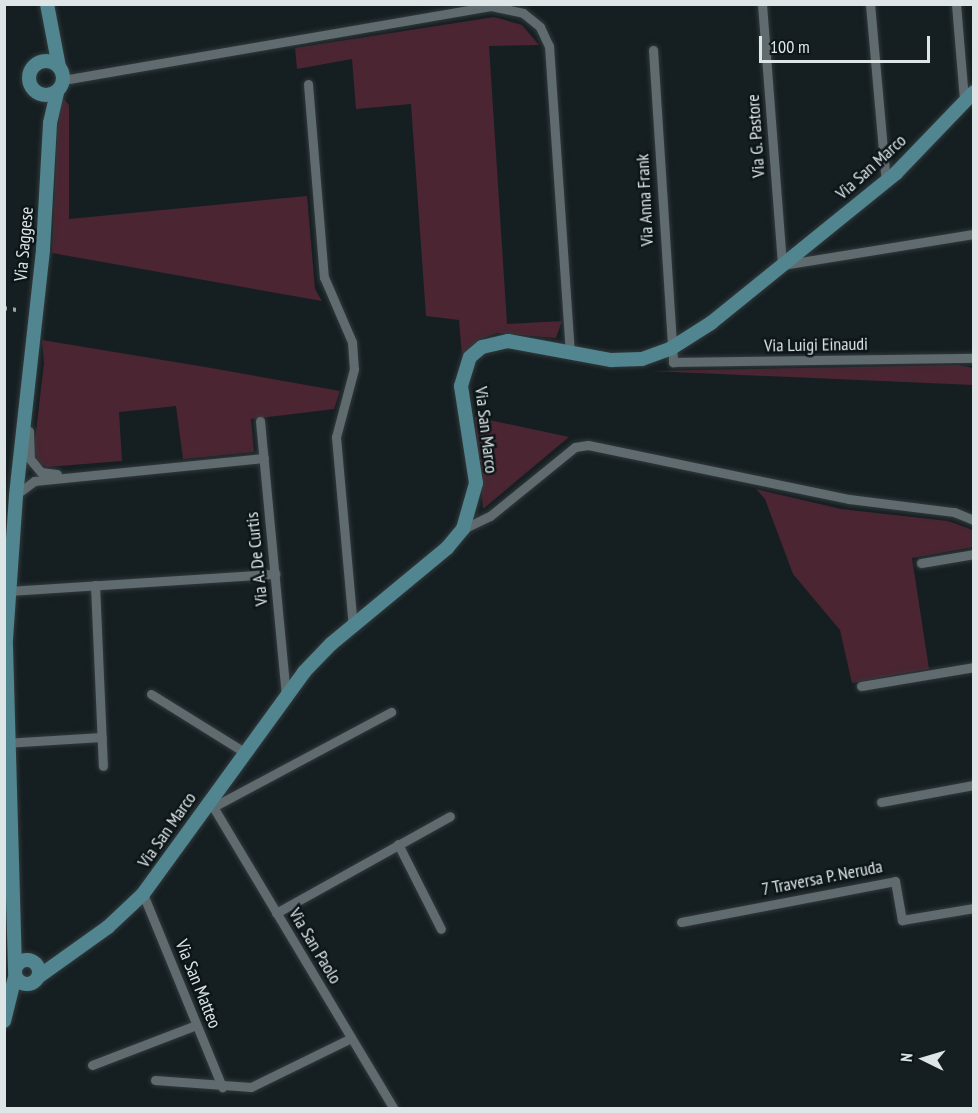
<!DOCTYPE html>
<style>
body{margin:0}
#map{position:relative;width:978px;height:1113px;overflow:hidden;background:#151f22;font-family:"PT Sans Narrow",sans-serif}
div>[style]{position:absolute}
.green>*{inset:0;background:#4b2532}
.roads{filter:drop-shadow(0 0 2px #32393b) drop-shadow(0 0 2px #32393b)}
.street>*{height:9px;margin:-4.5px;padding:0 4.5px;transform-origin:4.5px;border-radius:4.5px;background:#5f6b6e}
.secondary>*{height:14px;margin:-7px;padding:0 7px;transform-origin:7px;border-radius:7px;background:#518590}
.secondary>.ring{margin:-7px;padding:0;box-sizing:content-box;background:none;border:14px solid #518590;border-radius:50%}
.rail>*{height:4px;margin-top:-2px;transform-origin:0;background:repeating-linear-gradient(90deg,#9ea6a8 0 3px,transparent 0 9px)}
span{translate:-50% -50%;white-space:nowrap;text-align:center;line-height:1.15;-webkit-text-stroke:5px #0c1619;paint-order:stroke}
.street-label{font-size:18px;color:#dee5e7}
.frame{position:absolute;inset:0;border:6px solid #dee5e7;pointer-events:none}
.north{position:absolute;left:894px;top:1029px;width:60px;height:60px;-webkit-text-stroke:4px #0c1619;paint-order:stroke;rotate:275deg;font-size:16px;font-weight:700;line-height:24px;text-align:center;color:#dee5e7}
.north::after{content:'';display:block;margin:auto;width:21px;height:27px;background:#dee5e7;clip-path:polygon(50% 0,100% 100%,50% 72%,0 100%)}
.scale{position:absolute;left:759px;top:36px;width:171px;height:27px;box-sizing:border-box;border:3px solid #dee5e7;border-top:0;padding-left:8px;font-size:18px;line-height:21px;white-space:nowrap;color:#dee5e7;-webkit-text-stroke:4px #0c1619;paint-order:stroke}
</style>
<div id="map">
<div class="green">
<i style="clip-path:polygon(494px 17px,522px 25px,539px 45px,489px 46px,507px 324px,562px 321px,556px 338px,497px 333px,478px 340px,462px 355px,459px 320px,426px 316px,411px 104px,356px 109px,352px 59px,297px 69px,295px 48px)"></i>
<i style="clip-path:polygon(62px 97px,69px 105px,69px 219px,307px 196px,315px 289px,322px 301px,52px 253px,58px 108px)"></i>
<i style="clip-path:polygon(42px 340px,211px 368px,340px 391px,334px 409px,251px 419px,254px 452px,183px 459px,176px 406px,119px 412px,122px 461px,47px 467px,37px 462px,34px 449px,44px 363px)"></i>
<i style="clip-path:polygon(959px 365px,973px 368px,973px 385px,651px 371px)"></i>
<i style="clip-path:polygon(475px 417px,569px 437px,483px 509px)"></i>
<i style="clip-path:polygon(756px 489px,841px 509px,948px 521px,973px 530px,973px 547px,912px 558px,929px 669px,852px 683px,840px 630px,793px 574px,765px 499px)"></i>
</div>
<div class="roads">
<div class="street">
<i style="left:762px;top:4px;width:262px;rotate:85.6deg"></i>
<i style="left:782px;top:265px;width:194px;rotate:-9.2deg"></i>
<i style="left:870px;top:4px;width:179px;rotate:84.9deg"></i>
<i style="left:956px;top:4px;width:96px;rotate:85.2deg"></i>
<i style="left:653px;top:50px;width:313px;rotate:86.3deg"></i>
<i style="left:673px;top:362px;width:301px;rotate:-0.8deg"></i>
<i style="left:63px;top:80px;width:434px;rotate:-9.8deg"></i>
<i style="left:491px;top:6px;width:33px;rotate:12deg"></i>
<i style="left:523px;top:13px;width:22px;rotate:39deg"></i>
<i style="left:540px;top:27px;width:21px;rotate:65deg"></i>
<i style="left:549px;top:46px;width:306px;rotate:86.1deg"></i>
<i style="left:308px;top:84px;width:194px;rotate:85.3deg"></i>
<i style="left:324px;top:277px;width:71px;rotate:66.7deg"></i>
<i style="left:352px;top:342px;width:27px;rotate:86deg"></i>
<i style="left:354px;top:369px;width:70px;rotate:104.8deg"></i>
<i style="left:336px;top:437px;width:190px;rotate:84.9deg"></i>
<i style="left:260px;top:421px;width:275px;rotate:84.6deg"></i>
<i style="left:29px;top:431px;width:28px;rotate:88deg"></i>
<i style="left:30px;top:459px;width:17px;rotate:50deg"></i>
<i style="left:41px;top:472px;width:16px;rotate:7deg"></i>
<i style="left:17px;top:494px;width:21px;rotate:-37deg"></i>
<i style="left:34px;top:481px;width:231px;rotate:-5.7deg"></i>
<i style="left:463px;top:529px;width:30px;rotate:-26deg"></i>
<i style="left:490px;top:516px;width:109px;rotate:-39.1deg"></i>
<i style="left:575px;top:447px;width:13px;rotate:-9deg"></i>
<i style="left:588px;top:445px;width:267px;rotate:11.7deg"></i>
<i style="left:849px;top:499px;width:106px;rotate:7.1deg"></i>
<i style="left:954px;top:512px;width:22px;rotate:22deg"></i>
<i style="left:921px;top:563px;width:54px;rotate:-9.6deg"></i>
<i style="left:95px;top:585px;width:181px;rotate:87.5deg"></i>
<i style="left:9px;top:591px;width:267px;rotate:-3.7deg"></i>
<i style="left:861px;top:686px;width:115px;rotate:-9.5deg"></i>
<i style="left:151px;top:694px;width:110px;rotate:31.9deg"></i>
<i style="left:4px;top:743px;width:98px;rotate:-3.5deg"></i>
<i style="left:209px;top:800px;width:359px;rotate:59.1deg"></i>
<i style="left:881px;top:802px;width:95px;rotate:-10.4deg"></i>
<i style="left:213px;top:807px;width:202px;rotate:-28.1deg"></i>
<i style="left:398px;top:844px;width:95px;rotate:63.2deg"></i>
<i style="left:143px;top:894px;width:209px;rotate:67.7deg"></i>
<i style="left:276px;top:913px;width:199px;rotate:-29.1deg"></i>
<i style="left:681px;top:922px;width:218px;rotate:-10.8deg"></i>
<i style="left:895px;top:881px;width:40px;rotate:80deg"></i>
<i style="left:902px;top:920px;width:73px;rotate:-9.5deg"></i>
<i style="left:92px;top:1065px;width:111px;rotate:-21deg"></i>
<i style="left:155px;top:1080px;width:96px;rotate:4.2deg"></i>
<i style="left:251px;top:1087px;width:111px;rotate:-26.1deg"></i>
</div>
<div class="secondary">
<i style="left:47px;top:4px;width:64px;rotate:79.2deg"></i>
<i class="ring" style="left:29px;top:61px;width:20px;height:20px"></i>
<i class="ring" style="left:15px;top:960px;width:10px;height:10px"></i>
<i style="left:15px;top:969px;width:330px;rotate:-91.6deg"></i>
<i style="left:6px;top:639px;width:144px;rotate:-86deg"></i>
<i style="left:16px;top:495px;width:247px;rotate:-83.7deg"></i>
<i style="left:43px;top:249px;width:126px;rotate:-86.8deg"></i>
<i style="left:50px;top:123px;width:32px;rotate:-77deg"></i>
<i style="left:38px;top:977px;width:86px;rotate:-35.5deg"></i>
<i style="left:108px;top:927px;width:48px;rotate:-43.3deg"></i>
<i style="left:143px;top:894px;width:274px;rotate:-54deg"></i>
<i style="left:304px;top:672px;width:39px;rotate:-46deg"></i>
<i style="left:331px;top:644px;width:151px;rotate:-39.6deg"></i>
<i style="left:447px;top:548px;width:25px;rotate:-50deg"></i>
<i style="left:463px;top:529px;width:48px;rotate:-74.2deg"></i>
<i style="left:476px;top:483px;width:98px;rotate:-98.8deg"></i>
<i style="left:461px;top:386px;width:30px;rotate:-73deg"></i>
<i style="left:470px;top:357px;width:16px;rotate:-40deg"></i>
<i style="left:482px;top:347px;width:27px;rotate:-13deg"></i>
<i style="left:508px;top:341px;width:105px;rotate:10.5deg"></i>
<i style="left:611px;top:360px;width:31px;rotate:-2deg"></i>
<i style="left:642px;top:359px;width:30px;rotate:-20deg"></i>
<i style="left:670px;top:349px;width:49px;rotate:-32.4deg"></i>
<i style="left:711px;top:323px;width:238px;rotate:-39deg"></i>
<i style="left:896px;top:173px;width:112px;rotate:-46.1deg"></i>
<i style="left:4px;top:1021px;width:45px;rotate:-76deg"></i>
</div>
</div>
<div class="rail">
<i style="left:4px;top:308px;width:13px;rotate:9deg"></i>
</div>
<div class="street-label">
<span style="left:756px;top:136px;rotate:-94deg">Via G. Pastore</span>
<span style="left:871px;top:167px;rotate:-42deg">Via San Marco</span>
<span style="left:645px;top:200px;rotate:-93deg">Via Anna Frank</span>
<span style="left:24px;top:244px;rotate:-85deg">Via Saggese</span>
<span style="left:816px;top:345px;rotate:-1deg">Via Luigi Einaudi</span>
<span style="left:486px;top:430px;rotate:83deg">Via San Marco</span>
<span style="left:257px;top:559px;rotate:-96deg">Via A. De Curtis</span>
<span style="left:167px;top:830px;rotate:-55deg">Via San Marco</span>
<span style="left:822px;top:878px;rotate:-11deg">7 Traversa P. Neruda</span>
<span style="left:315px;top:946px;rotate:59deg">Via San Paolo</span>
<span style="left:198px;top:984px;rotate:68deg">Via San Matteo</span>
</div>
<div class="frame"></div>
<div class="north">N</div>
<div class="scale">100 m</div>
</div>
